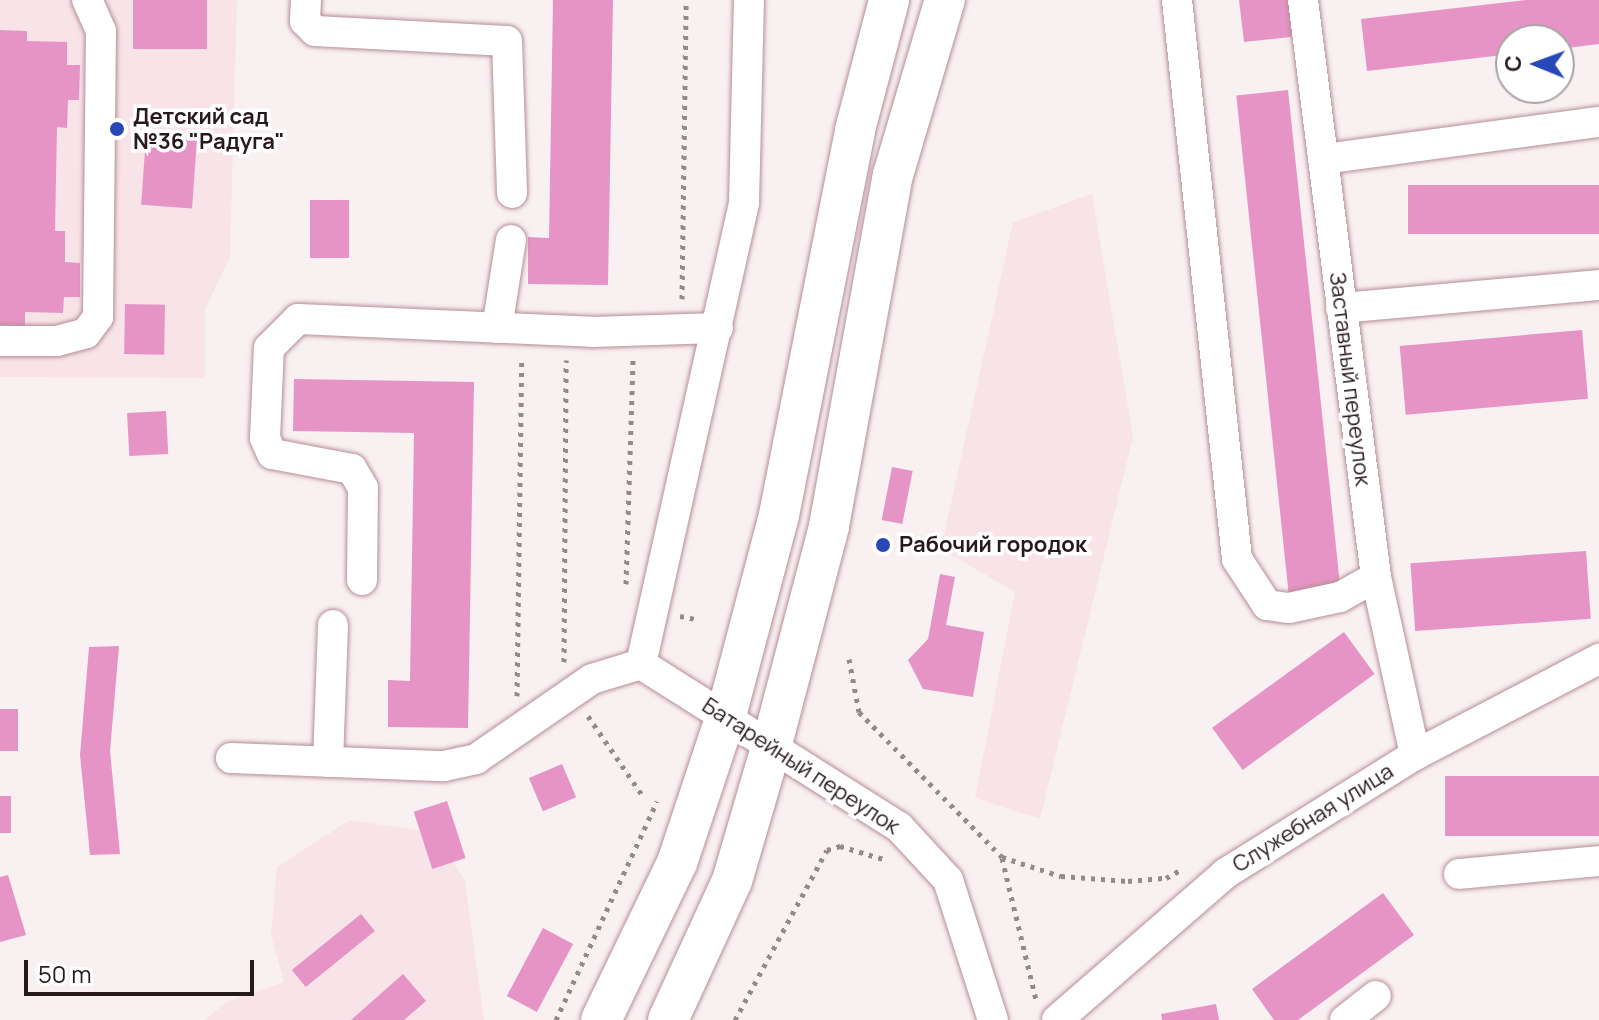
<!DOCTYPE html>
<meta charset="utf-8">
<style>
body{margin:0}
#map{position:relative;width:1599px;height:1020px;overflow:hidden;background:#f9f0f2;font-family:Manrope,sans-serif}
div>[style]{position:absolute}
.built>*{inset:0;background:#f8e3e8}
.building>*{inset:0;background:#e694c5;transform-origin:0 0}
.path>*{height:5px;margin-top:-2.5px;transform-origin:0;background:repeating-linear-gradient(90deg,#95898c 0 4px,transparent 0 10px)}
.roads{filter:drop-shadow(0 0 2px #b68e97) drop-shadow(0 0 2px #b68e97)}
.minor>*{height:30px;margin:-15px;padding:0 15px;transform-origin:15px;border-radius:15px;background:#fff}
.major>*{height:40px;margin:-20px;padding:0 20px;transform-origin:20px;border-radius:20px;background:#fff}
.dots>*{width:22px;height:22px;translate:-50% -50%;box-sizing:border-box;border:4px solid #fff;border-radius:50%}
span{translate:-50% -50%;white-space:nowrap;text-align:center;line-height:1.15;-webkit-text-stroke:7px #fff;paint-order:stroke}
.poi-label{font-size:22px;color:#28191d;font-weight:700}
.left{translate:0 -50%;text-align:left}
.street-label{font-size:22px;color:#28191d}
.north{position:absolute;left:1495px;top:24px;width:80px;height:80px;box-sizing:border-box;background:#fff;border:2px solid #a9a3a5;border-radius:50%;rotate:271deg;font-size:22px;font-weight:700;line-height:32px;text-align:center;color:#28191d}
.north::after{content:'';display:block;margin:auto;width:28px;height:36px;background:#2948b8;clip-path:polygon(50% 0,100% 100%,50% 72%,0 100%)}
.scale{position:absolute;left:24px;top:960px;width:230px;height:36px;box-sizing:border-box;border:4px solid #28191d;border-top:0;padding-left:10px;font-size:24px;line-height:28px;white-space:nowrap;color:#28191d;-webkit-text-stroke:6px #fff;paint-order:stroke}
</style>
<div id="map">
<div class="built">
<i style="clip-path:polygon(0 0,237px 0,230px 257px,205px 309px,205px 378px,0 377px)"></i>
<i style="clip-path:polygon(1092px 194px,1133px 437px,1040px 819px,975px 798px,1015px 592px,941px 549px,1013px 222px)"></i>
<i style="clip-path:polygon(350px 820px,434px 833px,465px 881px,484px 1020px,205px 1020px,226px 1002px,284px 982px,271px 935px,277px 867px)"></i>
</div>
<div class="building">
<i style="left:133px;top:0;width:74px;height:49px"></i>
<i style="clip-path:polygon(553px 0,613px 0,608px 285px,528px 284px,528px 237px,549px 238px)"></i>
<i style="clip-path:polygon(1239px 0,1295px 0,1299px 36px,1244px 42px)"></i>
<i style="clip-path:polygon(1527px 0,1599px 0,1599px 44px,1559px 49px,1559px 40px,1511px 40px,1511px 54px,1367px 71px,1361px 19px)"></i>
<i style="clip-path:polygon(0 30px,27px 31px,27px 41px,67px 42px,67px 65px,80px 65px,79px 100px,68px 100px,67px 128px,57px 127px,55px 231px,65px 231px,65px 262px,80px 263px,80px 297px,64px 297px,63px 313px,25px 312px,25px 326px,0 325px)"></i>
<i style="left:1288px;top:90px;width:506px;height:52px;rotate:84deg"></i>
<i style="left:146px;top:136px;width:51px;height:69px;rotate:4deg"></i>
<i style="left:1599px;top:185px;width:49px;height:191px;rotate:90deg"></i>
<i style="left:310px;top:200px;width:39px;height:58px"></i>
<i style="left:125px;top:304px;width:40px;height:50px;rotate:1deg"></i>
<i style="left:1582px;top:330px;width:69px;height:183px;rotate:85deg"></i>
<i style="clip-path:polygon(294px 379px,474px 382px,468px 728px,388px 727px,388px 680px,410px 681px,414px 433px,293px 431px)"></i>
<i style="left:166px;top:411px;width:43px;height:39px;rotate:87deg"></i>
<i style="left:892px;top:467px;width:21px;height:54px;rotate:11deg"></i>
<i style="left:1586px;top:551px;width:68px;height:176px;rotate:86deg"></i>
<i style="clip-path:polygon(940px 574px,955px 577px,946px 625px,984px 632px,973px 697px,923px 689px,908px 660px,928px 639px)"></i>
<i style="left:1344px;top:632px;width:52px;height:163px;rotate:54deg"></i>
<i style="clip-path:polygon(119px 646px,110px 751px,120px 854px,90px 855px,80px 755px,89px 647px)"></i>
<i style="left:0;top:709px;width:18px;height:42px"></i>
<i style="left:562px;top:764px;width:36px;height:36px;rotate:67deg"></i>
<i style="left:1599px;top:776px;width:60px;height:154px;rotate:90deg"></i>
<i style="left:0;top:796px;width:11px;height:37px"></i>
<i style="left:447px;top:801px;width:60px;height:35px;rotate:72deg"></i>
<i style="clip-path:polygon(8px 875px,26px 935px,0 942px,0 877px)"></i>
<i style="clip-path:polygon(1383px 893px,1414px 935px,1298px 1020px,1274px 1020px,1252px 989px)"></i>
<i style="left:361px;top:914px;width:22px;height:89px;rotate:51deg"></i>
<i style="left:543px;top:928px;width:34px;height:77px;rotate:28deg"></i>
<i style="clip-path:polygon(403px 974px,426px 1001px,404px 1020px,351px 1020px)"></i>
<i style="clip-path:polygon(1216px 1004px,1219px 1020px,1162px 1020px,1161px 1014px)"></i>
</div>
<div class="path">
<i style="left:682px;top:299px;width:299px;rotate:-89.2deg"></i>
<i style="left:626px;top:584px;width:226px;rotate:-88.2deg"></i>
<i style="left:680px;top:616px;width:15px;rotate:11deg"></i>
<i style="left:849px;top:659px;width:54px;rotate:79.3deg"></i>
<i style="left:859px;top:712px;width:204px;rotate:45.4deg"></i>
<i style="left:1002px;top:857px;width:62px;rotate:17.9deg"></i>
<i style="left:1061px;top:876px;width:67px;rotate:4.3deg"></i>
<i style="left:1128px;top:881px;width:38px;rotate:-5deg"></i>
<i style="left:1166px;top:878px;width:18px;rotate:-29deg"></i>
<i style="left:564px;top:662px;width:302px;rotate:-89.6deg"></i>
<i style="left:517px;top:696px;width:338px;rotate:-89.2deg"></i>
<i style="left:588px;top:716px;width:96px;rotate:55.6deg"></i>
<i style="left:1002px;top:858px;width:146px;rotate:76.5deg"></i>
<i style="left:556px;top:1020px;width:241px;rotate:-65.2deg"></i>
<i style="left:735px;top:1020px;width:193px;rotate:-61.6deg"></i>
<i style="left:827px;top:850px;width:14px;rotate:-17deg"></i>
<i style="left:840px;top:846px;width:49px;rotate:16.6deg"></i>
</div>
<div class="roads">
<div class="minor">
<i style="left:306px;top:0;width:21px;rotate:93deg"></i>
<i style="left:305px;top:21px;width:14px;rotate:45deg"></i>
<i style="left:315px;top:31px;width:192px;rotate:3deg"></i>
<i style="left:507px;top:41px;width:152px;rotate:88.1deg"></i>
<i style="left:1177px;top:0;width:562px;rotate:83.87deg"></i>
<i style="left:1237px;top:559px;width:55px;rotate:56.9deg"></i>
<i style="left:1267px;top:605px;width:22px;rotate:8deg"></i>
<i style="left:1289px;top:608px;width:52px;rotate:-12.2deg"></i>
<i style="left:1340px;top:597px;width:41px;rotate:-29.1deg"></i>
<i style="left:1303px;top:0;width:582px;rotate:82.79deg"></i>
<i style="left:1376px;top:577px;width:182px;rotate:77.6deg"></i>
<i style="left:1324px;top:159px;width:277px;rotate:-7.7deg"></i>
<i style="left:1341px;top:308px;width:259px;rotate:-5.1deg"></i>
<i style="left:497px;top:328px;width:89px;rotate:-81deg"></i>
<i style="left:0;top:341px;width:57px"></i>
<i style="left:57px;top:341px;width:30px;rotate:-15deg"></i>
<i style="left:86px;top:333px;width:20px;rotate:-53deg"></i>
<i style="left:98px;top:317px;width:286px;rotate:-89.4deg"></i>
<i style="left:101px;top:31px;width:34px;rotate:-114deg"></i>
<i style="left:362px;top:580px;width:92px;rotate:-89.4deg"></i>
<i style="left:363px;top:488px;width:22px;rotate:-120deg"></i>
<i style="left:352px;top:469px;width:81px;rotate:-169.4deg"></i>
<i style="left:272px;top:454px;width:17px;rotate:-114deg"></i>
<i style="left:265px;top:438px;width:90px;rotate:-87.5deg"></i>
<i style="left:269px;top:348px;width:41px;rotate:-45deg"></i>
<i style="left:298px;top:319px;width:294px;rotate:2.5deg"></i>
<i style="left:592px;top:332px;width:126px;rotate:-1.8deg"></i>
<i style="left:641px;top:664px;width:472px;rotate:-77.4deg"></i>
<i style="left:744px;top:203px;width:203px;rotate:-88.6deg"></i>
<i style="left:641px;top:664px;width:305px;rotate:32.3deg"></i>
<i style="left:899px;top:827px;width:72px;rotate:47.2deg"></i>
<i style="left:948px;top:880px;width:147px;rotate:72.2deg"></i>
<i style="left:231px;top:758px;width:213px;rotate:2.2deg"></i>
<i style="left:444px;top:766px;width:33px;rotate:-12deg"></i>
<i style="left:476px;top:759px;width:141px;rotate:-34.6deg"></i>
<i style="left:592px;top:679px;width:51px;rotate:-17deg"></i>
<i style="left:328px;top:762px;width:137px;rotate:-87.9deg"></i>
<i style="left:1459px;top:874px;width:141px;rotate:-5.3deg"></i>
<i style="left:1057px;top:1020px;width:224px;rotate:-41deg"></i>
<i style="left:1226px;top:873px;width:223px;rotate:-32deg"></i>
<i style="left:1415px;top:755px;width:208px;rotate:-27.6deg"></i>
<i style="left:1345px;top:1020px;width:39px;rotate:-38deg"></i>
</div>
<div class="major">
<i style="left:601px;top:1020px;width:174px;rotate:-64.2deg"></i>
<i style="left:677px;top:863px;width:155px;rotate:-71.6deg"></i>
<i style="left:726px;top:716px;width:208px;rotate:-75.2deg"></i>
<i style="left:779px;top:515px;width:392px;rotate:-78.8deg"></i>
<i style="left:855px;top:130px;width:134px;rotate:-75.3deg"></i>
<i style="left:668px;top:1020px;width:153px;rotate:-65.3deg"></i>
<i style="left:732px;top:881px;width:143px;rotate:-73.7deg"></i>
<i style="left:772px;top:744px;width:225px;rotate:-75.3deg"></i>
<i style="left:829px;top:526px;width:357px;rotate:-79.7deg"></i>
<i style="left:893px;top:175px;width:183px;rotate:-73.5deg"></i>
</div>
</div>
<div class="dots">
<i style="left:117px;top:129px;background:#2948b8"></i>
<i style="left:883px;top:545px;background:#2948b8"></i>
</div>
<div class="poi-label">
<span class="left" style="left:133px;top:129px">Детский сад<br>№36 "Радуга"</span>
<span class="left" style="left:899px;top:545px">Рабочий городок</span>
</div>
<div class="street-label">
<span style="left:1350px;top:379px;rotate:83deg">Заставный переулок</span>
<span style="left:801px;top:766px;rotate:33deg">Батарейный переулок</span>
<span style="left:1313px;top:818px;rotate:-32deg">Служебная улица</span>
</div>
<div class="north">С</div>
<div class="scale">50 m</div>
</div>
